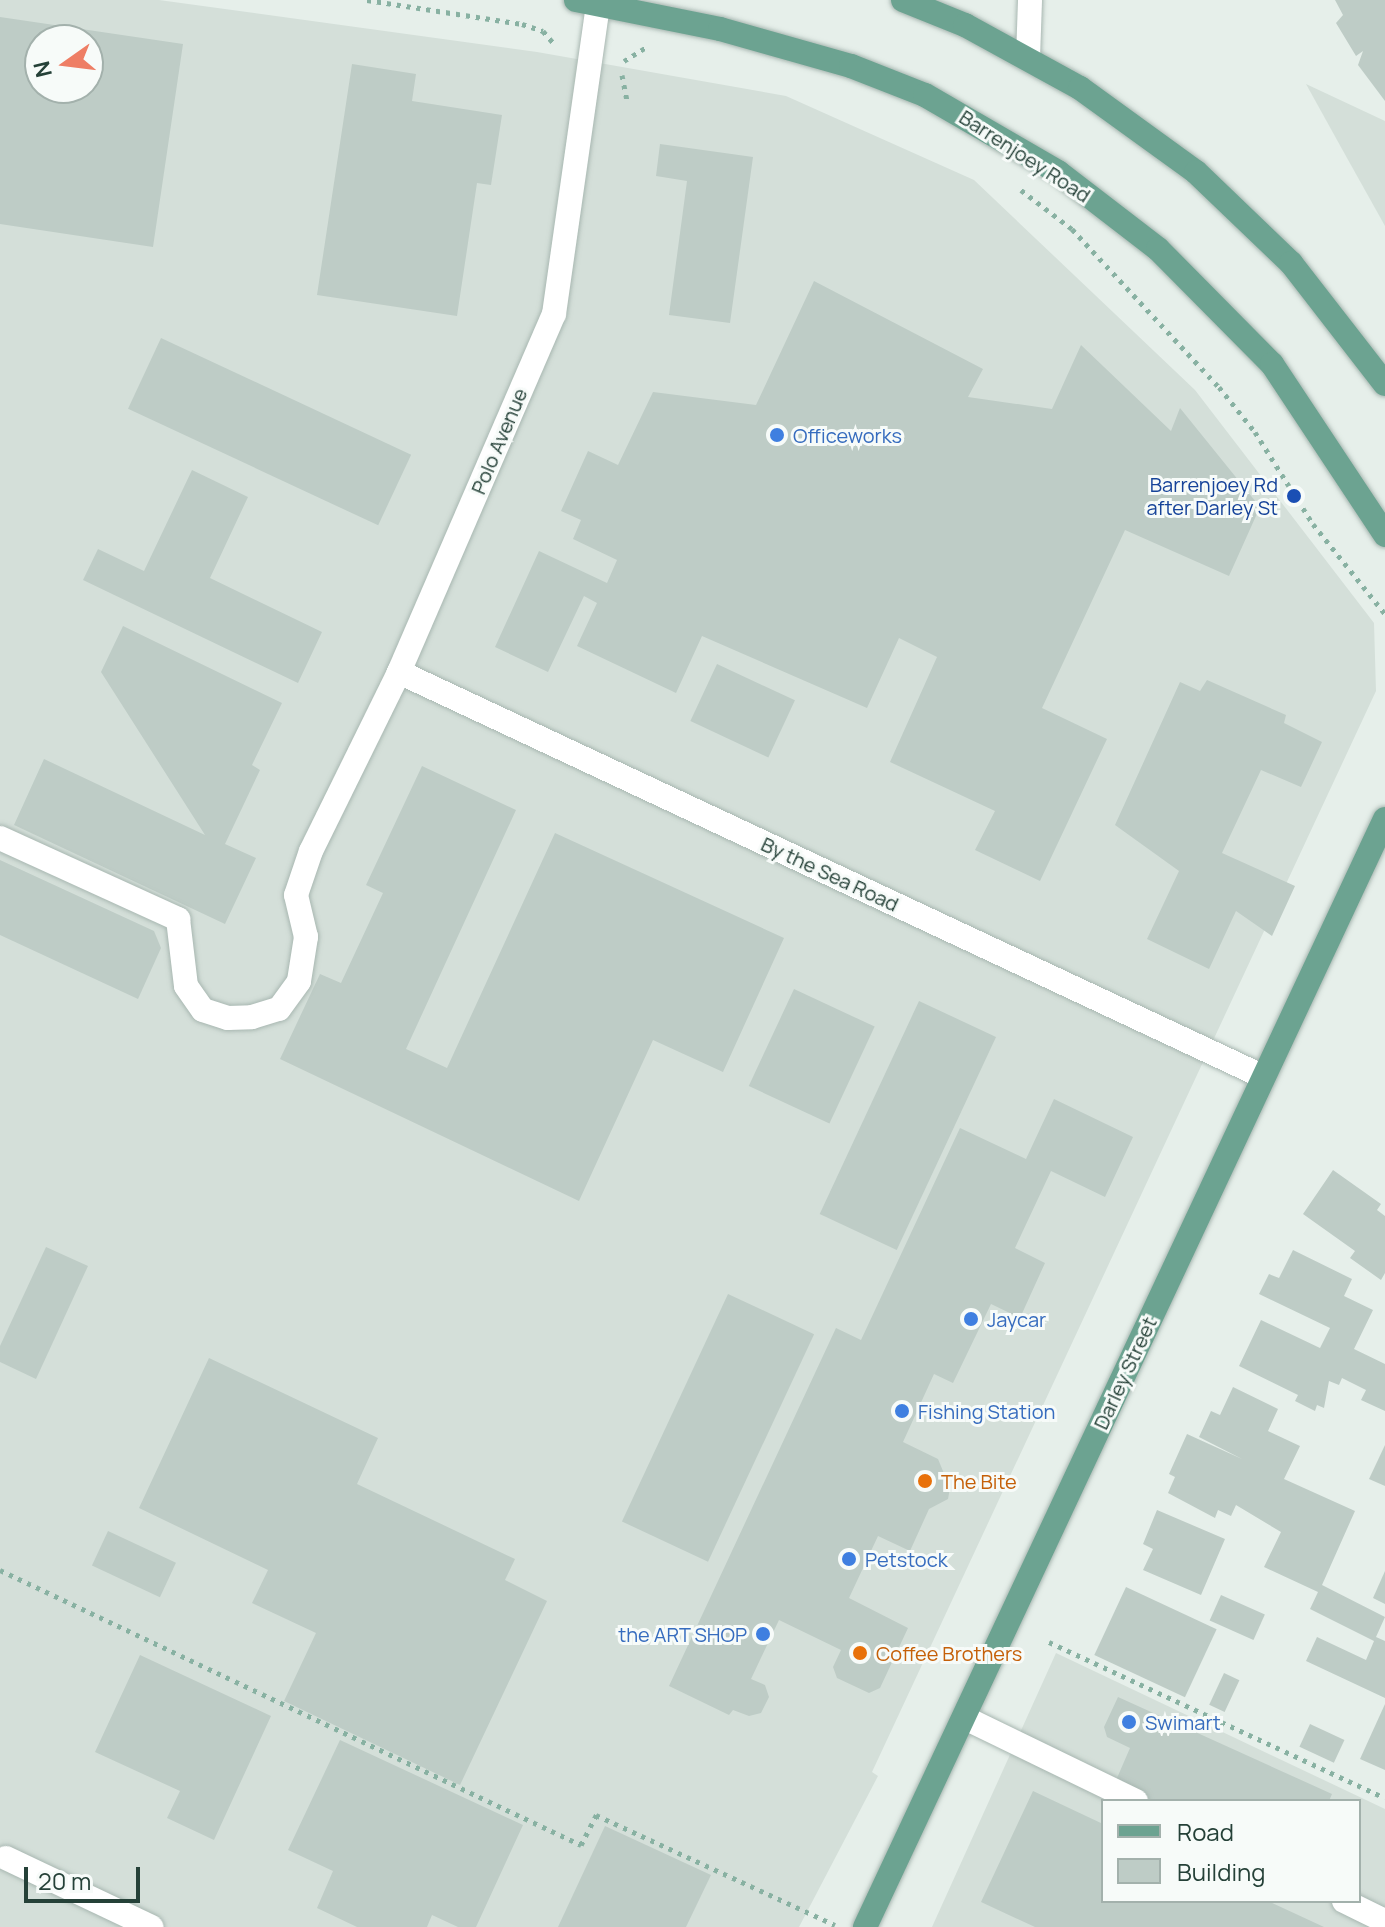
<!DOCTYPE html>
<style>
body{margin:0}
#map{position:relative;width:1385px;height:1927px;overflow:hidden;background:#e6efea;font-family:Manrope,sans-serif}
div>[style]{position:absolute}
.built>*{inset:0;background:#d4dfd9}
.building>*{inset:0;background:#beccc6;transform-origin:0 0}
.path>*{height:5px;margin-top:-2.5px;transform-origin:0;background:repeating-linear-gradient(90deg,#88b1a2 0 4px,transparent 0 10px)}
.roads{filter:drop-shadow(0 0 2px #a8b7b1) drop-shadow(0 0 2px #a8b7b1)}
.minor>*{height:24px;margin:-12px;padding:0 12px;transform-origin:12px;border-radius:12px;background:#fff}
.major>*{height:24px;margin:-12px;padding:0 12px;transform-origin:12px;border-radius:12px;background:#6ca391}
.dots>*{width:22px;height:22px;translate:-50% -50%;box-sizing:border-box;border:4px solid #f7fbf9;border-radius:50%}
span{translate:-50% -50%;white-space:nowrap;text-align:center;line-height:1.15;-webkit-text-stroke:6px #f7fbf9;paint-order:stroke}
.street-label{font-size:20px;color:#254138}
.shop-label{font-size:20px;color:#366cbe}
.left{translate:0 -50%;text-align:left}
.right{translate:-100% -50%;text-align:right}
.transit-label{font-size:20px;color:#164399}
.food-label{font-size:20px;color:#c56008}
.legend{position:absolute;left:1101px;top:1799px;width:260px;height:104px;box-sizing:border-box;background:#f7fbf9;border:2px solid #a3b1ac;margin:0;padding:10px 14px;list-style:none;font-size:24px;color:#254138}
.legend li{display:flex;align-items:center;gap:16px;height:40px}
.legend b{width:40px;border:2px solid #a3b1ac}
.north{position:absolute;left:24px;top:24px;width:80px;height:80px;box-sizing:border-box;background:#f7fbf9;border:2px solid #a3b1ac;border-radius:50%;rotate:256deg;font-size:22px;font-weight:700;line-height:32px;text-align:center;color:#254138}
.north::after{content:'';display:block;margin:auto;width:28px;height:36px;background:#ee7e65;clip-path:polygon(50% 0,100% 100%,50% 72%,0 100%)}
.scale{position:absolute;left:24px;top:1867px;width:116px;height:36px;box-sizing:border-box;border:4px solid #254138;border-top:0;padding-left:10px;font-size:24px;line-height:28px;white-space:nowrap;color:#254138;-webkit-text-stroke:6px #f7fbf9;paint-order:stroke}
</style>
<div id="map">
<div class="built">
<i style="clip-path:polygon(evenodd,0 0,159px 0,537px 52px,786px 96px,974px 180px,1195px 390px,1374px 623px,1376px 691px,872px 1772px,878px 1776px,799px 1927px,0 1927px,0 0,40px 40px,88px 40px,88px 88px,40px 88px,40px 40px)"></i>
<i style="clip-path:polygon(1306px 84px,1385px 121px,1385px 226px,1342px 149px)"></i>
<i style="clip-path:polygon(evenodd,1056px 1653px,1385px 1809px,1385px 1927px,932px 1927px,1056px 1653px,1103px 1801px,1359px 1801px,1359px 1901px,1103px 1901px,1103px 1801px)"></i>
</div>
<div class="building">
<i style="clip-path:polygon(1335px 0,1385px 0,1385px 101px,1358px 65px,1363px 51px,1356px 56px,1336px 23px,1343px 15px)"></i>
<i style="clip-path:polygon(evenodd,0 17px,183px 44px,153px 247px,0 224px,0 17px,40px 40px,88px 40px,88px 88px,40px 88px,40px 40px)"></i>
<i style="clip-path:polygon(352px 64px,416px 74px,412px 101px,502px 115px,491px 185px,477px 183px,457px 316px,317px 295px)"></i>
<i style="clip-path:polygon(660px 144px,753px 157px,730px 323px,669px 315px,687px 181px,656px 176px)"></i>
<i style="clip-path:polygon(814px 281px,983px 369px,968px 397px,1052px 409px,1081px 345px,1171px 431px,1180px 408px,1260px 507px,1229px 576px,1125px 530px,1042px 708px,1107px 739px,1040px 881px,975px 850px,995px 811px,890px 762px,937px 657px,899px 638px,867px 708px,702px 636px,676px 693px,577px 646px,597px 603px,584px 596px,548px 672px,495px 647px,539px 551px,607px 583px,617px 560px,573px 539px,581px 520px,561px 511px,588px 451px,618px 465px,653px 392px,756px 405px)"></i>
<i style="left:161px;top:338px;width:276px;height:78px;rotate:25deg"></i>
<i style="clip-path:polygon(192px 470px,248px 497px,210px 578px,322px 632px,298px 683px,83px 580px,98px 549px,144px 571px)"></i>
<i style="clip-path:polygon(123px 626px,282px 703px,252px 765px,260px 770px,225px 844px,256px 858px,225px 924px,14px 825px,44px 759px,205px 835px,101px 672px)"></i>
<i style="left:717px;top:664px;width:86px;height:63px;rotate:25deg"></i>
<i style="clip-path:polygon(1207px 680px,1286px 715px,1284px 723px,1322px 742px,1301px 787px,1261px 770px,1222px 853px,1295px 886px,1272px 936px,1236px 911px,1209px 969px,1147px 939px,1179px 871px,1115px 825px,1180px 682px,1200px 691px)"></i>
<i style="clip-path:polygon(422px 766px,516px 810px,406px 1049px,447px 1068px,555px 833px,784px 938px,723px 1072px,653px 1040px,579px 1201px,280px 1059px,320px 974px,341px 983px,383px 893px,366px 885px)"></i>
<i style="clip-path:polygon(0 860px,154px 931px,161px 948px,138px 999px,0 935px)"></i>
<i style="left:794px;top:989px;width:89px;height:107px;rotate:25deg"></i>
<i style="left:919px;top:1001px;width:85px;height:235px;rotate:25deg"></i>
<i style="clip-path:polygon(1054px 1099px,1133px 1137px,1105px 1197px,1051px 1171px,1015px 1248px,1045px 1263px,1020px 1318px,991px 1304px,953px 1383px,934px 1374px,903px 1442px,938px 1459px,950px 1488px,948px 1499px,929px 1509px,910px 1551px,878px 1536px,849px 1598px,908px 1628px,880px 1688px,869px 1693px,837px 1678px,833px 1667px,841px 1650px,779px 1620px,751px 1679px,765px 1685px,769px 1697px,761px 1713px,749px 1716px,733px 1710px,729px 1715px,669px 1686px,836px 1328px,861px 1340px,960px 1128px,1026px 1159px)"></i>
<i style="clip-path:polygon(1333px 1170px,1381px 1204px,1377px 1210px,1385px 1216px,1385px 1273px,1381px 1280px,1350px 1258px,1355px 1251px,1303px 1214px)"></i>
<i style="clip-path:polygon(46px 1247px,88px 1266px,36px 1379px,0 1362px,0 1346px)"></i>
<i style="clip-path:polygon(1293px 1250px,1352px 1279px,1344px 1296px,1373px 1310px,1354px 1349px,1385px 1364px,1385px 1411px,1361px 1400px,1366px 1390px,1342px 1378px,1339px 1385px,1329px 1381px,1324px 1408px,1317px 1405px,1315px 1411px,1295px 1401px,1298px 1395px,1239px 1366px,1261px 1320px,1320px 1348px,1330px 1328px,1259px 1294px,1269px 1274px,1279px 1278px)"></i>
<i style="left:728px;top:1294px;width:95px;height:251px;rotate:25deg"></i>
<i style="clip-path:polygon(209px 1358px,378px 1438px,357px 1484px,515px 1559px,505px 1580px,547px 1601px,460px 1785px,284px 1701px,316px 1633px,252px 1603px,268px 1570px,139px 1508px)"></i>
<i style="clip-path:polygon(1233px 1387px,1278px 1409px,1268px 1431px,1300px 1446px,1284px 1479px,1355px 1511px,1322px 1585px,1385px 1617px,1376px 1637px,1385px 1641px,1385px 1698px,1306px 1661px,1317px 1637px,1366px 1660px,1374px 1641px,1310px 1609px,1318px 1592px,1264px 1567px,1281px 1532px,1236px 1505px,1231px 1516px,1218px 1510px,1215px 1518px,1168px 1493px,1175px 1477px,1169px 1474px,1187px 1434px,1242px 1459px,1199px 1437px,1211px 1411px,1220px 1415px)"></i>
<i style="clip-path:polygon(1385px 1445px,1385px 1486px,1369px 1479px)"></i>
<i style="clip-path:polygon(1157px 1510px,1225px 1539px,1201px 1595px,1143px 1570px,1153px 1549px,1143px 1544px)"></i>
<i style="left:108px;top:1531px;width:75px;height:38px;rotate:25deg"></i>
<i style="clip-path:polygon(1385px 1571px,1385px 1604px,1373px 1598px)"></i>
<i style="left:1126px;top:1587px;width:100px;height:75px;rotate:25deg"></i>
<i style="left:1221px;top:1595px;width:48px;height:28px;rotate:24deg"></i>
<i style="clip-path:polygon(140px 1655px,271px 1716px,214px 1840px,167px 1818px,180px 1791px,95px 1752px)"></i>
<i style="left:1224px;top:1673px;width:17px;height:35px;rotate:25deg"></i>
<i style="clip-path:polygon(1118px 1697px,1332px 1794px,1329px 1801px,1149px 1801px,1114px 1785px,1130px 1748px,1107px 1737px,1104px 1727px)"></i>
<i style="clip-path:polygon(1385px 1704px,1385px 1770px,1360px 1759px)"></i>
<i style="left:1310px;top:1724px;width:38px;height:25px;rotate:25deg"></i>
<i style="clip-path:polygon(340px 1740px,523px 1825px,476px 1927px,458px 1927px,432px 1915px,427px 1927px,357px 1927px,317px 1908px,333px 1871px,288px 1850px)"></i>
<i style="clip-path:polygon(1033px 1791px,1103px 1824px,1103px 1901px,1268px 1901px,1324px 1927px,1035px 1927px,981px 1902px)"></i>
<i style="clip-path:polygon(605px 1826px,711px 1875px,686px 1927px,558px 1927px)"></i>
</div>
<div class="path">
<i style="left:367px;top:0;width:157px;rotate:8.8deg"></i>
<i style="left:522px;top:24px;width:22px;rotate:18deg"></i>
<i style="left:543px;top:31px;width:18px;rotate:49deg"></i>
<i style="left:624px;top:61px;width:25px;rotate:-32deg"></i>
<i style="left:622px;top:75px;width:26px;rotate:79deg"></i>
<i style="left:1021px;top:190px;width:64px;rotate:37.4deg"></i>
<i style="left:1072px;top:229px;width:216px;rotate:47.1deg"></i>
<i style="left:1219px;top:387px;width:58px;rotate:51.3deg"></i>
<i style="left:1255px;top:432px;width:109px;rotate:57.8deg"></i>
<i style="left:1313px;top:524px;width:115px;rotate:51.3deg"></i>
<i style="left:0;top:1570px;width:643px;rotate:25.33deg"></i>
<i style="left:581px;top:1845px;width:34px;rotate:-63deg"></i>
<i style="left:596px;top:1815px;width:263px;rotate:24.7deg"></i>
<i style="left:1049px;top:1642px;width:370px;rotate:24.9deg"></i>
</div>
<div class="roads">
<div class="minor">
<i style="left:1028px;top:58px;width:58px;rotate:-88deg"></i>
<i style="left:399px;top:672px;width:953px;rotate:25.09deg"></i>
<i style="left:0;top:838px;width:196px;rotate:24.5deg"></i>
<i style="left:178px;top:919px;width:67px;rotate:83.2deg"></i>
<i style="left:186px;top:986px;width:29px;rotate:55deg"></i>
<i style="left:203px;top:1010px;width:26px;rotate:18deg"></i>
<i style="left:228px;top:1018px;width:24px;rotate:-2deg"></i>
<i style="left:252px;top:1017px;width:28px;rotate:-17deg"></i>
<i style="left:279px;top:1009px;width:34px;rotate:-54deg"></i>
<i style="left:299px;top:981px;width:45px;rotate:-81deg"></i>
<i style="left:306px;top:937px;width:43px;rotate:-103.4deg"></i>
<i style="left:296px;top:895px;width:46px;rotate:-71.2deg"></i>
<i style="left:311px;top:851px;width:199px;rotate:-63.8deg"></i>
<i style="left:399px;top:672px;width:390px;rotate:-66.6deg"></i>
<i style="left:554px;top:314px;width:313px;rotate:-81.9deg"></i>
<i style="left:965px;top:1718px;width:190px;rotate:25.9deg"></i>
<i style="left:6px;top:1858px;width:161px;rotate:25.4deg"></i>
<i style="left:1344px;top:1901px;width:46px;rotate:26deg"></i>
</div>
<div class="major">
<i style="left:576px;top:0;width:147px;rotate:11.4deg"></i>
<i style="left:720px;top:29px;width:136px;rotate:15.8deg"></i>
<i style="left:851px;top:66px;width:79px;rotate:21.4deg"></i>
<i style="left:925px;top:95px;width:154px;rotate:30.1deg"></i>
<i style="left:1058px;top:172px;width:126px;rotate:37.6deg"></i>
<i style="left:1158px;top:249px;width:162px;rotate:45.3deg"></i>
<i style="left:1272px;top:364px;width:205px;rotate:56.5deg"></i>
<i style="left:903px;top:0;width:67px;rotate:22deg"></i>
<i style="left:965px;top:25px;width:131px;rotate:28.7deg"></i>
<i style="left:1080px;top:88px;width:143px;rotate:35.9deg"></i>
<i style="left:1196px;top:172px;width:132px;rotate:43.8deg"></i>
<i style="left:1291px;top:263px;width:153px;rotate:52.2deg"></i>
<i style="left:865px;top:1927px;width:1224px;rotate:-64.86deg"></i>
</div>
</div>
<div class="dots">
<i style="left:777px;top:435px;background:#3f7fe0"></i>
<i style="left:1294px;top:496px;background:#1a4fb4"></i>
<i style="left:971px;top:1319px;background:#3f7fe0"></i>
<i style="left:902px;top:1411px;background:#3f7fe0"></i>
<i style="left:925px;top:1481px;background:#e8710a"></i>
<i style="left:849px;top:1559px;background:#3f7fe0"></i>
<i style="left:763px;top:1634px;background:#3f7fe0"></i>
<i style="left:860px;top:1653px;background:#e8710a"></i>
<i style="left:1129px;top:1722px;background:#3f7fe0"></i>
</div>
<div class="street-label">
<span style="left:1025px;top:156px;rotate:33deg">Barrenjoey Road</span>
<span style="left:499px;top:441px;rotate:-67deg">Polo Avenue</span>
<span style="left:830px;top:874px;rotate:25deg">By the Sea Road</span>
<span style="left:1125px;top:1373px;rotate:-65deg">Darley Street</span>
</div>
<div class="shop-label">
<span class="left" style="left:793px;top:435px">Officeworks</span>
<span class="left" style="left:987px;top:1319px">Jaycar</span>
<span class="left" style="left:918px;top:1411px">Fishing Station</span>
<span class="left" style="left:865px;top:1559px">Petstock</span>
<span class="right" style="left:747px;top:1634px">the ART SHOP</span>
<span class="left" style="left:1145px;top:1722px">Swimart</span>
</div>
<div class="transit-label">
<span class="right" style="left:1278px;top:496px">Barrenjoey Rd<br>after Darley St</span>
</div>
<div class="food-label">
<span class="left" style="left:941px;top:1481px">The Bite</span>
<span class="left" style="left:876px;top:1653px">Coffee Brothers</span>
</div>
<ul class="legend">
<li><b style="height:10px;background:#6ca391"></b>Road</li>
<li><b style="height:22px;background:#beccc6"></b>Building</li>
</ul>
<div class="north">N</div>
<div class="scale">20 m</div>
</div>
